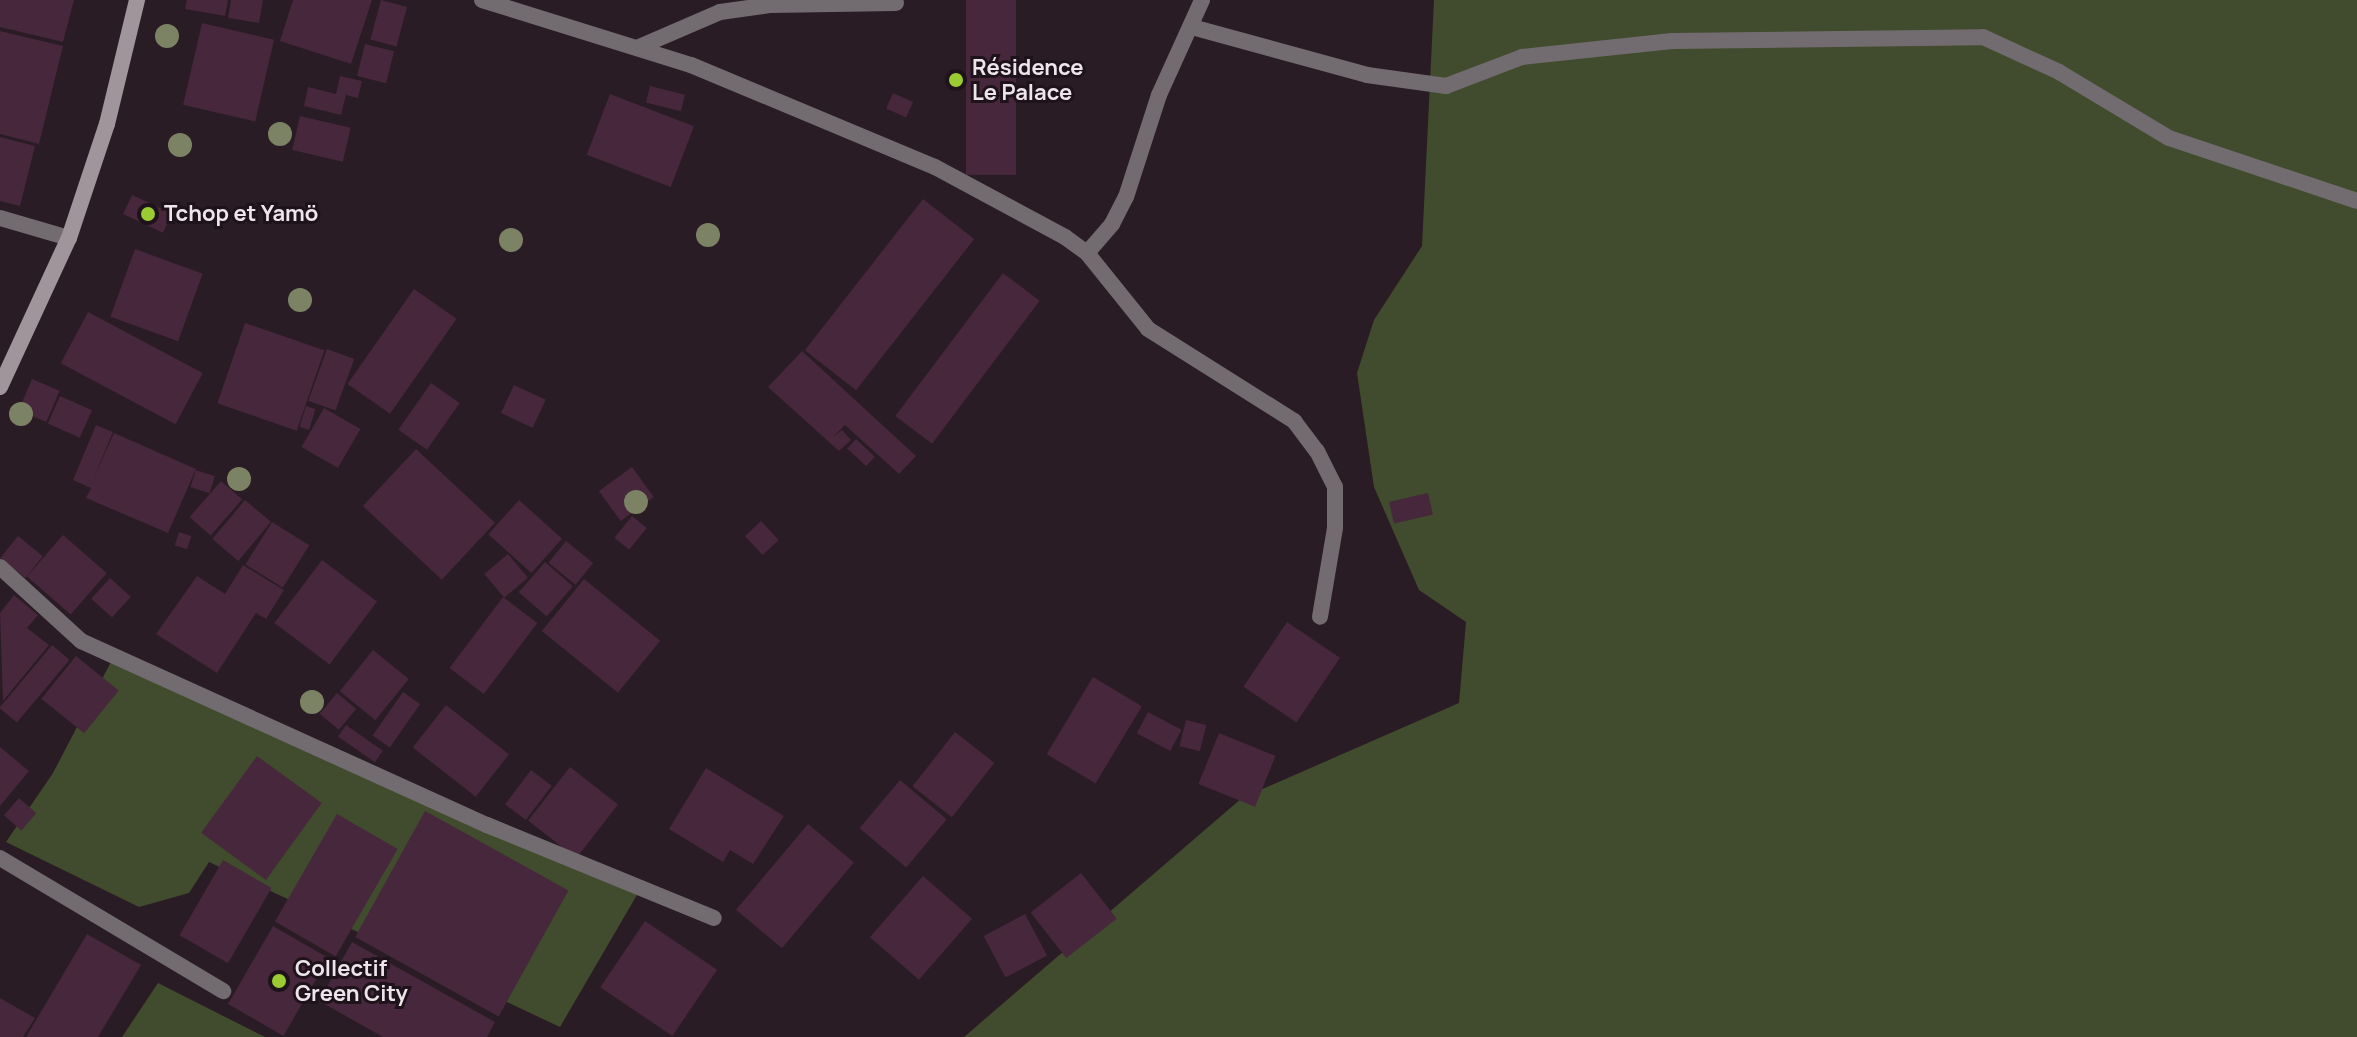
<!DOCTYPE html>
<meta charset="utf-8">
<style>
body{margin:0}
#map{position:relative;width:2357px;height:1037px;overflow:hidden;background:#291c24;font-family:Manrope,sans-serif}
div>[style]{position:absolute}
.green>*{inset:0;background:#404c2d}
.building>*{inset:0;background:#46273b;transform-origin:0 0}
.minor>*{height:16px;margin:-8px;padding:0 8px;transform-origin:8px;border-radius:8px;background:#726b6f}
.secondary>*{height:16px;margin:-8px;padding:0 8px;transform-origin:8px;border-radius:8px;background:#a0959b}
.trees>*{width:24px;height:24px;margin:-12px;border-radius:50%;background:#7c8365}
.dots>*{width:22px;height:22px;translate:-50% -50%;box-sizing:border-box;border:4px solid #1f131b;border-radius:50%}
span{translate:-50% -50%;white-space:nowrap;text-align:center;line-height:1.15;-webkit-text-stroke:6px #1f131b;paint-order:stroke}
.poi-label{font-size:22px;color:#eee5ea;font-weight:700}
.left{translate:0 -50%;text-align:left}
</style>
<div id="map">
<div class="green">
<i style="clip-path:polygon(1434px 0,2357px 0,2357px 1037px,964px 1037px,1242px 798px,1459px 703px,1466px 622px,1419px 590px,1374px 487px,1357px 373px,1374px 320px,1422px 246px)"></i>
<i style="clip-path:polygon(113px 658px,641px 888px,560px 1027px,209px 862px,189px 893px,139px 907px,6px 842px,53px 773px)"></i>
<i style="clip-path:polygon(158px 983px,265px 1037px,122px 1037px)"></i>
</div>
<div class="building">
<i style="clip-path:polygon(0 0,74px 0,63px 42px,0 27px)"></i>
<i style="clip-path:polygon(187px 0,228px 0,225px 16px,185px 9px)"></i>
<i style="clip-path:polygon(231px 0,263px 0,259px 23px,228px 18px)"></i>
<i style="clip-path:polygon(293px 0,372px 0,351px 64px,280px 41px)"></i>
<i style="left:381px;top:0;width:27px;height:41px;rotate:15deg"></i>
<i style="left:966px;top:0;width:50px;height:175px"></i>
<i style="left:202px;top:23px;width:74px;height:84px;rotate:13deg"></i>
<i style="clip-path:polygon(0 31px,63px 46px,39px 144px,0 134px)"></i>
<i style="left:365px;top:44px;width:30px;height:33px;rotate:14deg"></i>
<i style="clip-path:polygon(340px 76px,362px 81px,358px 98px,346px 95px,341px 115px,304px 106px,308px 87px,336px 94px)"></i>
<i style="left:650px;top:86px;width:36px;height:17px;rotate:14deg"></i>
<i style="left:893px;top:93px;width:22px;height:17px;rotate:24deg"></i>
<i style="left:610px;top:94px;width:90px;height:65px;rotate:21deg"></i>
<i style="left:300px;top:116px;width:52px;height:35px;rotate:13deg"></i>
<i style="clip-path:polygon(0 137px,35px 146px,20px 206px,0 201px)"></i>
<i style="left:132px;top:195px;width:44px;height:21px;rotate:25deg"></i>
<i style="left:923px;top:199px;width:65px;height:192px;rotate:38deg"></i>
<i style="left:135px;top:249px;width:72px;height:72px;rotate:20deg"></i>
<i style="left:1003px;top:273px;width:46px;height:179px;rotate:37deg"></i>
<i style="left:414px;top:289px;width:52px;height:116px;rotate:35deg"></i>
<i style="left:88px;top:312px;width:130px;height:58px;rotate:28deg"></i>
<i style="left:245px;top:323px;width:84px;height:85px;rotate:19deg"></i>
<i style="left:327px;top:349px;width:29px;height:55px;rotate:20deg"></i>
<i style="clip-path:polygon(802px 351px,916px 456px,899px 474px,845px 425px,833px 437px,842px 430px,851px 440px,839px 451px,768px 387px)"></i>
<i style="left:32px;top:379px;width:30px;height:34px;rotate:23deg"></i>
<i style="left:431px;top:383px;width:35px;height:57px;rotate:35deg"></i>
<i style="left:514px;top:385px;width:35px;height:31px;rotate:25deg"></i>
<i style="left:60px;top:396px;width:35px;height:30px;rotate:24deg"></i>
<i style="left:306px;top:406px;width:10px;height:22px;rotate:17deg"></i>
<i style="left:324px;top:408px;width:42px;height:45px;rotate:30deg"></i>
<i style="clip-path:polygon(96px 425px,113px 432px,93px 480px,114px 433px,196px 469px,168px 533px,86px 498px,91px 488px,73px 480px)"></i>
<i style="left:856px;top:439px;width:26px;height:13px;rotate:43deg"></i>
<i style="left:416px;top:449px;width:108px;height:78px;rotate:43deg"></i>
<i style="left:632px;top:467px;width:37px;height:41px;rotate:54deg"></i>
<i style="left:196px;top:470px;width:20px;height:18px;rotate:18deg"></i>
<i style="left:221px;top:481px;width:28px;height:48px;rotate:41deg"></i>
<i style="left:1428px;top:493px;width:22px;height:40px;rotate:77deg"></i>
<i style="left:245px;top:500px;width:34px;height:51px;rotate:40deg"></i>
<i style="left:519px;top:500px;width:58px;height:46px;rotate:42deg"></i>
<i style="left:632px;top:516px;width:19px;height:28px;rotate:39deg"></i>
<i style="left:761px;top:521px;width:26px;height:22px;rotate:47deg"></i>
<i style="left:272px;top:522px;width:44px;height:50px;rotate:32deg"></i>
<i style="left:179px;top:532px;width:13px;height:14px;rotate:18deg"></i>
<i style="left:63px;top:535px;width:58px;height:55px;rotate:41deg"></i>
<i style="left:18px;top:536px;width:32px;height:28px;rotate:39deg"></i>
<i style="left:566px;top:541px;width:35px;height:28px;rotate:39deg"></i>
<i style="left:508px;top:554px;width:31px;height:31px;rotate:50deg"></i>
<i style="left:322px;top:560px;width:69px;height:79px;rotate:37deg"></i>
<i style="left:545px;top:562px;width:37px;height:40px;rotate:41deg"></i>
<i style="clip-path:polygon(243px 565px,284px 590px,266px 619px,256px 613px,217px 673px,156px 634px,197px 576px,225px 594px)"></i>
<i style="left:110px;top:578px;width:28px;height:28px;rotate:42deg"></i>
<i style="left:584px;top:579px;width:98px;height:67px;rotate:39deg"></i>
<i style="clip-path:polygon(14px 595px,38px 615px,27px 628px,49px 645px,3px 701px,0 613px)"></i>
<i style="left:503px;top:597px;width:43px;height:89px;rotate:37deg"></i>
<i style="left:1287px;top:622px;width:64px;height:78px;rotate:34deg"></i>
<i style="left:52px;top:645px;width:23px;height:82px;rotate:40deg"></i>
<i style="left:373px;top:650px;width:46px;height:53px;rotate:39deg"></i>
<i style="left:76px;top:656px;width:55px;height:55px;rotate:39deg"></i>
<i style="left:1093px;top:677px;width:57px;height:90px;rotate:31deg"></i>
<i style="left:403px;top:692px;width:21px;height:53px;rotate:35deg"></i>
<i style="left:337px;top:693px;width:25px;height:27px;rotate:40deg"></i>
<i style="left:446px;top:705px;width:80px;height:54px;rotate:38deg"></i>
<i style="left:1148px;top:712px;width:38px;height:24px;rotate:28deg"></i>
<i style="left:1186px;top:720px;width:21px;height:27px;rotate:14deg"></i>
<i style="left:346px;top:725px;width:45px;height:14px;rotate:35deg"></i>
<i style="left:955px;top:732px;width:50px;height:69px;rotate:38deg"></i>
<i style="left:1219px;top:733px;width:61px;height:55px;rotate:22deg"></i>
<i style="clip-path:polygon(0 747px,29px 771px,0 806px)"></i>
<i style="left:257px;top:756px;width:80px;height:95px;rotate:36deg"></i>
<i style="left:570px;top:767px;width:61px;height:68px;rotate:38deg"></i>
<i style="clip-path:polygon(706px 768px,784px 816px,753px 864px,730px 850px,723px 862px,669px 829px)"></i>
<i style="left:531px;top:770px;width:26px;height:43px;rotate:37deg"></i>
<i style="left:900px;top:780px;width:61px;height:63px;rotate:40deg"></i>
<i style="left:19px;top:798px;width:23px;height:23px;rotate:41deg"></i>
<i style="left:425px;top:811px;width:164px;height:144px;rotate:29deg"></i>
<i style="left:337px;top:814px;width:70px;height:124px;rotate:30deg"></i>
<i style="left:808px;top:824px;width:60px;height:112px;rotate:40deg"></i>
<i style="left:223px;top:860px;width:56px;height:87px;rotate:30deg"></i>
<i style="left:1081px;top:873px;width:58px;height:64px;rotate:52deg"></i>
<i style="left:923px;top:876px;width:65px;height:81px;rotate:41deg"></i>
<i style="left:1025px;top:914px;width:47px;height:47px;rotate:62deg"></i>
<i style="left:645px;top:921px;width:87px;height:80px;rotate:34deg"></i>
<i style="left:273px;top:926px;width:64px;height:90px;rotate:30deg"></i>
<i style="clip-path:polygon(87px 934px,141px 965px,98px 1037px,26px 1037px)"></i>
<i style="clip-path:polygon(352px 942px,495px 1022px,487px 1037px,383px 1037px,319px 1001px)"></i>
<i style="clip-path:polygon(0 998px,35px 1018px,23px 1037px,0 1037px)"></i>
</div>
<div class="minor">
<i style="left:482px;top:0;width:219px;rotate:17.3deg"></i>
<i style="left:691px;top:65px;width:264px;rotate:22.7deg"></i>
<i style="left:935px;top:167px;width:148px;rotate:28.3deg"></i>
<i style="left:1065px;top:237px;width:27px;rotate:36deg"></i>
<i style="left:1087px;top:253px;width:97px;rotate:51.2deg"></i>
<i style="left:1148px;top:329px;width:173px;rotate:32.2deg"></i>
<i style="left:1294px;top:421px;width:38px;rotate:53deg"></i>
<i style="left:1317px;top:451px;width:40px;rotate:63.4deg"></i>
<i style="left:1335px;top:487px;width:41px;rotate:90deg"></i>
<i style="left:1335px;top:528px;width:90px;rotate:99.6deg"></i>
<i style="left:1192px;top:27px;width:181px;rotate:15.3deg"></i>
<i style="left:1367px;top:75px;width:80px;rotate:7.9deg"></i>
<i style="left:1446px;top:86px;width:81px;rotate:-20.9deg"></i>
<i style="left:1522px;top:57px;width:151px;rotate:-6.1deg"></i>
<i style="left:1672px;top:41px;width:311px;rotate:-0.7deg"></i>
<i style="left:1983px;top:37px;width:84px;rotate:24.7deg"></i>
<i style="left:2059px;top:72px;width:128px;rotate:31deg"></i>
<i style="left:2169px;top:138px;width:198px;rotate:18.5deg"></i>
<i style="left:639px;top:47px;width:88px;rotate:-23.4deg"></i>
<i style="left:720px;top:12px;width:50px;rotate:-8deg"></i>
<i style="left:770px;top:5px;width:126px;rotate:-0.9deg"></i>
<i style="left:0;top:218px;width:72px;rotate:16.2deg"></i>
<i style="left:1087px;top:253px;width:38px;rotate:-49deg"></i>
<i style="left:1112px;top:224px;width:30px;rotate:-63deg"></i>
<i style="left:1126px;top:197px;width:107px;rotate:-72.1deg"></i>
<i style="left:1159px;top:95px;width:104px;rotate:-65.6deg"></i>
<i style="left:0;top:567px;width:110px;rotate:42.4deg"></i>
<i style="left:81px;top:641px;width:446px;rotate:24.4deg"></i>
<i style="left:487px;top:825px;width:245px;rotate:22.3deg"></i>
<i style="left:0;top:858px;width:260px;rotate:30.8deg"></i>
</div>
<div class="secondary">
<i style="left:0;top:387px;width:164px;rotate:-65.2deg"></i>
<i style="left:69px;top:238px;width:120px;rotate:-71.6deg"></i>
<i style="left:107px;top:124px;width:128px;rotate:-76.4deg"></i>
</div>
<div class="trees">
<i style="left:167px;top:36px"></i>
<i style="left:280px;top:134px"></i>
<i style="left:180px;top:145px"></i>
<i style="left:708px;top:235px"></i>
<i style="left:511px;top:240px"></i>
<i style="left:300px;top:300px"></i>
<i style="left:21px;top:414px"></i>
<i style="left:239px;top:479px"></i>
<i style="left:636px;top:502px"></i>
<i style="left:312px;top:702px"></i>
</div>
<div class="dots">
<i style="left:956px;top:80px;background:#9bcb32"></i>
<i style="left:148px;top:214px;background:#9bcb32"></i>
<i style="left:279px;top:981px;background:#9bcb32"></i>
</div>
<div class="poi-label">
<span class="left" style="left:972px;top:80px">Résidence<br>Le Palace</span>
<span class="left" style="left:164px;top:214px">Tchop et Yamö</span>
<span class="left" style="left:295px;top:981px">Collectif<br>Green City</span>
</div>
</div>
